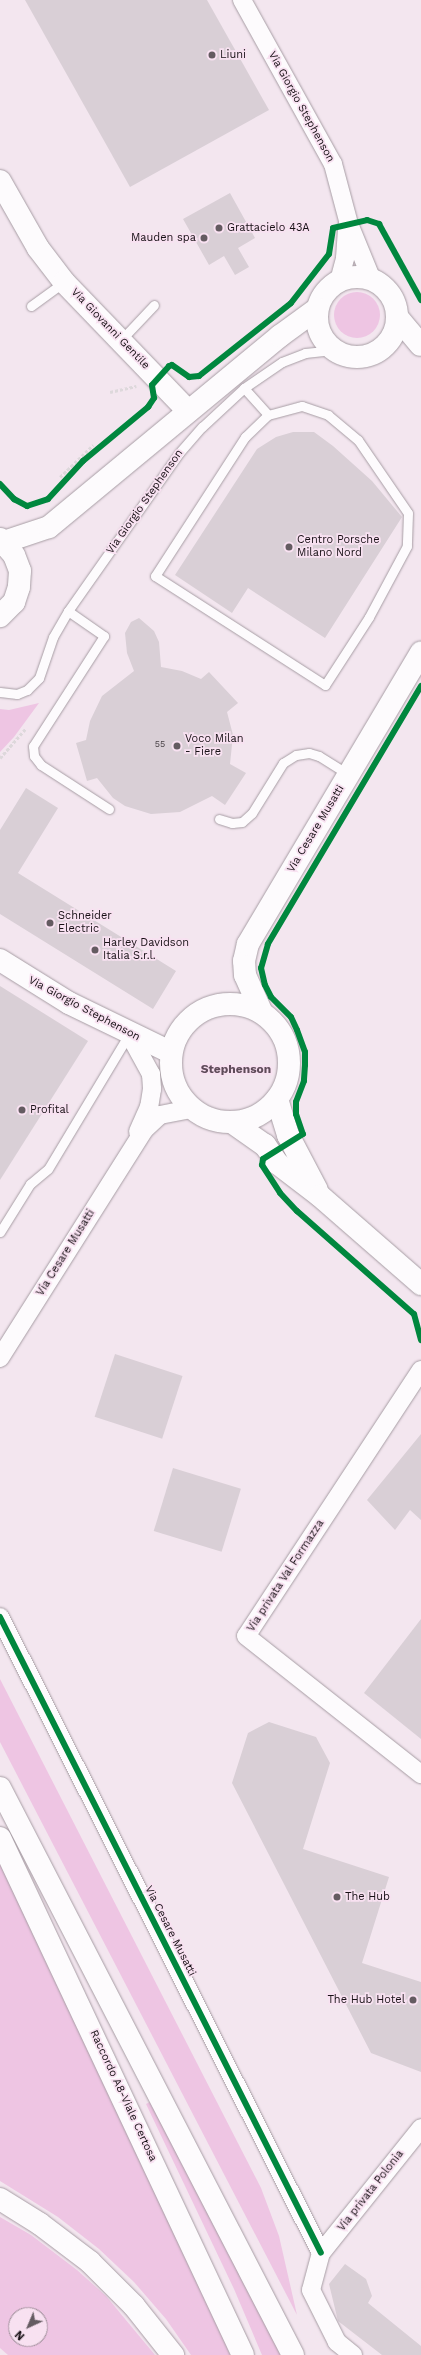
<!DOCTYPE html>
<style>
body{margin:0}
#map{position:relative;width:421px;height:2355px;overflow:hidden;background:#f3e6ef;font-family:"Work Sans",sans-serif}
div>[style]{position:absolute}
.green>*{inset:0;background:#eec5e3}
.round{border-radius:50%}
.building>*{inset:0;background:#d9cfd6;transform-origin:0 0}
.path>*{height:2.5px;margin-top:-1.25px;transform-origin:0;background:repeating-linear-gradient(90deg,#ddd8db 0 3px,transparent 0 5px)}
.roads{filter:drop-shadow(0 0 1px #a79da4) drop-shadow(0 0 1px #a79da4)}
.service>*{height:9px;margin:-4.5px;padding:0 4.5px;transform-origin:4.5px;border-radius:4.5px;background:#fdfbfd}
.minor>*{height:18px;margin:-9px;padding:0 9px;transform-origin:9px;border-radius:9px;background:#fdfbfd}
.tertiary>*{height:22px;margin:-11px;padding:0 11px;transform-origin:11px;border-radius:11px;background:#fdfbfd}
.tertiary>.ring{margin:-11px;padding:0;box-sizing:content-box;background:none;border:22px solid #fdfbfd;border-radius:50%}
.motorway>*{height:22px;margin:-11px;padding:0 11px;transform-origin:11px;border-radius:11px;background:#fdfbfd}
.cycleway>*{height:6px;margin:-3px;padding:0 3px;transform-origin:3px;border-radius:3px;background:#00873e}
.dots>*{width:11px;height:11px;translate:-50% -50%;box-sizing:border-box;border:2px solid #f8e1f1;border-radius:50%}
span{translate:-50% -50%;white-space:nowrap;text-align:center;line-height:1.15;-webkit-text-stroke:3.5px #f8e1f1;paint-order:stroke}
.number-label{font-size:9px;color:#484146}
.number-label span{-webkit-text-stroke-width:0}
.poi-label{font-size:11px;color:#171015}
.left{translate:0 -50%;text-align:left}
.right{translate:-100% -50%;text-align:right}
.street-label{font-size:11px;color:#171015}
.neighbourhood-label{font-size:12px;color:#5f4c5a;font-weight:700}
.north{position:absolute;left:8px;top:2307px;width:40px;height:40px;box-sizing:border-box;background:#f8e1f1;border:1px solid #9e8d99;border-radius:50%;rotate:224deg;font-size:11px;font-weight:700;line-height:16px;text-align:center;color:#171015}
.north::after{content:'';display:block;margin:auto;width:14px;height:18px;background:#645b61;clip-path:polygon(50% 0,100% 100%,50% 72%,0 100%)}
</style>
<div id="map">
<div class="green">
<i class="round" style="left:334px;top:292px;width:46px;height:46px"></i>
<i style="clip-path:polygon(39px 703px,14px 737px,0 752px,0 709px,9px 710px)"></i>
<i style="clip-path:polygon(0 1679px,261px 2188px,279px 2236px,297px 2315px,0 1742px)"></i>
<i style="clip-path:polygon(0 1863px,218px 2325px,230px 2355px,191px 2355px,166px 2319px,134px 2282px,99px 2249px,58px 2217px,0 2181px)"></i>
<i style="clip-path:polygon(152px 2101px,283px 2355px,262px 2355px,234px 2289px,146px 2104px)"></i>
<i style="clip-path:polygon(evenodd,0 2217px,31px 2235px,77px 2270px,106px 2296px,155px 2355px,8px 2355px,0 2348px,0 2217px,16px 2315px,40px 2315px,40px 2339px,16px 2339px,16px 2315px)"></i>
</div>
<div class="building">
<i style="clip-path:polygon(25px 0,207px 0,269px 110px,130px 187px)"></i>
<i style="clip-path:polygon(230px 193px,255px 238px,238px 248px,249px 267px,235px 275px,224px 256px,209px 265px,183px 219px)"></i>
<i style="clip-path:polygon(293px 432px,314px 432px,333px 446px,372px 481px,402px 517px,325px 638px,248px 588px,232px 613px,175px 575px,257px 449px,276px 437px)"></i>
<i style="clip-path:polygon(139px 618px,154px 631px,159px 642px,161px 667px,182px 671px,201px 679px,209px 672px,238px 703px,227px 712px,233px 735px,230px 764px,246px 773px,225px 805px,212px 796px,180px 812px,151px 814px,125px 806px,113px 798px,97px 778px,87px 781px,76px 743px,86px 740px,90px 721px,102px 696px,134px 671px,127px 653px,125px 633px,131px 622px)"></i>
<i style="clip-path:polygon(26px 788px,58px 808px,18px 873px,176px 971px,153px 1009px,0 914px,0 830px)"></i>
<i style="clip-path:polygon(0 986px,88px 1041px,0 1180px)"></i>
<i style="left:115px;top:1354px;width:71px;height:66px;rotate:18deg"></i>
<i style="clip-path:polygon(421px 1434px,421px 1520px,410px 1510px,395px 1530px,367px 1500px)"></i>
<i style="left:173px;top:1468px;width:71px;height:66px;rotate:17deg"></i>
<i style="clip-path:polygon(421px 1619px,421px 1739px,364px 1693px)"></i>
<i style="clip-path:polygon(269px 1722px,316px 1737px,330px 1763px,303px 1849px,389px 1877px,362px 1963px,421px 1982px,421px 2072px,371px 2053px,232px 1783px,248px 1733px)"></i>
<i style="clip-path:polygon(345px 2264px,366px 2279px,372px 2296px,368px 2303px,421px 2346px,421px 2355px,382px 2355px,338px 2321px,329px 2284px)"></i>
</div>
<div class="path">
<i style="left:110px;top:392px;width:27px;rotate:-13deg"></i>
<i style="left:60px;top:477px;width:46px;rotate:-44.1deg"></i>
<i style="left:0;top:758px;width:40px;rotate:-49deg"></i>
</div>
<div class="roads">
<div class="service">
<i style="left:31px;top:306px;width:41px;rotate:-36deg"></i>
<i style="left:121px;top:340px;width:48px;rotate:-46.7deg"></i>
<i style="left:244px;top:388px;width:36px;rotate:48deg"></i>
<i style="left:268px;top:415px;width:35px;rotate:-15deg"></i>
<i style="left:302px;top:406px;width:28px;rotate:19deg"></i>
<i style="left:328px;top:415px;width:39px;rotate:40deg"></i>
<i style="left:358px;top:440px;width:88px;rotate:55.6deg"></i>
<i style="left:408px;top:513px;width:33px;rotate:92deg"></i>
<i style="left:407px;top:546px;width:81px;rotate:118.2deg"></i>
<i style="left:369px;top:617px;width:81px;rotate:122.9deg"></i>
<i style="left:325px;top:685px;width:202px;rotate:-147.3deg"></i>
<i style="left:155px;top:576px;width:166px;rotate:-57.1deg"></i>
<i style="left:245px;top:437px;width:32px;rotate:-44deg"></i>
<i style="left:68px;top:611px;width:44px;rotate:34.8deg"></i>
<i style="left:104px;top:636px;width:131px;rotate:122.8deg"></i>
<i style="left:33px;top:746px;width:10px;rotate:84deg"></i>
<i style="left:34px;top:756px;width:11px;rotate:52deg"></i>
<i style="left:41px;top:765px;width:81px;rotate:32.9deg"></i>
<i style="left:0;top:692px;width:17px;rotate:7deg"></i>
<i style="left:17px;top:694px;width:11px;rotate:-22deg"></i>
<i style="left:27px;top:690px;width:17px;rotate:-45deg"></i>
<i style="left:39px;top:678px;width:43px;rotate:-71.1deg"></i>
<i style="left:53px;top:637px;width:30px;rotate:-60deg"></i>
<i style="left:68px;top:611px;width:193px;rotate:-54.9deg"></i>
<i style="left:179px;top:453px;width:35px;rotate:-49deg"></i>
<i style="left:202px;top:427px;width:57px;rotate:-42.9deg"></i>
<i style="left:244px;top:388px;width:46px;rotate:-34.4deg"></i>
<i style="left:282px;top:362px;width:25px;rotate:-21deg"></i>
<i style="left:305px;top:353px;width:30px;rotate:-6deg"></i>
<i style="left:219px;top:819px;width:14px;rotate:17deg"></i>
<i style="left:232px;top:823px;width:10px;rotate:-6deg"></i>
<i style="left:242px;top:822px;width:13px;rotate:-42deg"></i>
<i style="left:252px;top:813px;width:59px;rotate:-58.2deg"></i>
<i style="left:283px;top:763px;width:15px;rotate:-32deg"></i>
<i style="left:296px;top:755px;width:13px;rotate:-9deg"></i>
<i style="left:309px;top:753px;width:10px;rotate:17deg"></i>
<i style="left:319px;top:756px;width:36px;rotate:32deg"></i>
<i style="left:0;top:1232px;width:57px;rotate:-58deg"></i>
<i style="left:30px;top:1184px;width:23px;rotate:-40deg"></i>
<i style="left:48px;top:1169px;width:157px;rotate:-59deg"></i>
</div>
<div class="minor">
<i style="left:242px;top:0;width:188px;rotate:61deg"></i>
<i style="left:333px;top:164px;width:62px;rotate:75.1deg"></i>
<i style="left:349px;top:224px;width:61px;rotate:67.7deg"></i>
<i style="left:339px;top:281px;width:24px;rotate:-75deg"></i>
<i style="left:345px;top:258px;width:32px;rotate:-86deg"></i>
<i style="left:129px;top:1034px;width:46px;rotate:61.2deg"></i>
<i style="left:151px;top:1074px;width:15px;rotate:86deg"></i>
<i style="left:152px;top:1089px;width:18px;rotate:99deg"></i>
<i style="left:149px;top:1107px;width:27px;rotate:114deg"></i>
<i style="left:0;top:1358px;width:270px;rotate:-57.7deg"></i>
<i style="left:144px;top:1130px;width:22px;rotate:-43deg"></i>
<i style="left:160px;top:1115px;width:33px;rotate:-11deg"></i>
<i style="left:421px;top:1370px;width:318px;rotate:123.3deg"></i>
<i style="left:246px;top:1636px;width:223px;rotate:38.3deg"></i>
<i style="left:0;top:1617px;width:712px;rotate:63.22deg"></i>
<i style="left:353px;top:2355px;width:21px;rotate:-141deg"></i>
<i style="left:337px;top:2342px;width:58px;rotate:-116.6deg"></i>
<i style="left:311px;top:2290px;width:38px;rotate:-75deg"></i>
<i style="left:321px;top:2253px;width:160px;rotate:-51.3deg"></i>
</div>
<div class="tertiary">
<i style="left:0;top:181px;width:77px;rotate:60.4deg"></i>
<i style="left:38px;top:248px;width:43px;rotate:52.6deg"></i>
<i style="left:64px;top:282px;width:179px;rotate:46.1deg"></i>
<i class="ring" style="left:317px;top:277px;width:58px;height:58px"></i>
<i style="left:398px;top:318px;width:35px;rotate:50deg"></i>
<i style="left:0;top:539px;width:21px;rotate:49deg"></i>
<i style="left:14px;top:555px;width:17px;rotate:69deg"></i>
<i style="left:20px;top:571px;width:16px;rotate:94deg"></i>
<i style="left:19px;top:587px;width:16px;rotate:108deg"></i>
<i style="left:14px;top:602px;width:20px;rotate:135deg"></i>
<i style="left:4px;top:542px;width:47px;rotate:-18.4deg"></i>
<i style="left:49px;top:527px;width:300px;rotate:-39.6deg"></i>
<i style="left:280px;top:336px;width:46px;rotate:-36.1deg"></i>
<i style="left:0;top:960px;width:81px;rotate:31.9deg"></i>
<i style="left:69px;top:1003px;width:112px;rotate:25.9deg"></i>
<i class="ring" style="left:171px;top:1004px;width:96px;height:96px"></i>
<i style="left:261px;top:1011px;width:39px;rotate:-114deg"></i>
<i style="left:245px;top:975px;width:14px;rotate:-94deg"></i>
<i style="left:244px;top:961px;width:17px;rotate:-77deg"></i>
<i style="left:248px;top:944px;width:339px;rotate:-59.3deg"></i>
<i style="left:277px;top:1099px;width:38px;rotate:73deg"></i>
<i style="left:288px;top:1135px;width:62px;rotate:62.2deg"></i>
<i style="left:233px;top:1123px;width:39px;rotate:35deg"></i>
<i style="left:265px;top:1145px;width:22px;rotate:56deg"></i>
<i style="left:277px;top:1163px;width:54px;rotate:37.5deg"></i>
<i style="left:320px;top:1196px;width:134px;rotate:41.1deg"></i>
</div>
<div class="motorway">
<i style="left:0;top:1788px;width:638px;rotate:62.67deg"></i>
<i style="left:0;top:1838px;width:571px;rotate:64.83deg"></i>
<i style="left:0;top:2199px;width:47px;rotate:32deg"></i>
<i style="left:40px;top:2224px;width:63px;rotate:37.2deg"></i>
<i style="left:90px;top:2262px;width:62px;rotate:45deg"></i>
<i style="left:134px;top:2306px;width:63px;rotate:51.5deg"></i>
</div>
</div>
<div class="cycleway">
<i style="left:0;top:484px;width:21px;rotate:47deg"></i>
<i style="left:14px;top:499px;width:15px;rotate:28deg"></i>
<i style="left:27px;top:506px;width:22px;rotate:-18deg"></i>
<i style="left:48px;top:499px;width:52px;rotate:-47.4deg"></i>
<i style="left:83px;top:461px;width:85px;rotate:-39.7deg"></i>
<i style="left:148px;top:407px;width:11px;rotate:-56deg"></i>
<i style="left:154px;top:398px;width:13px;rotate:-99deg"></i>
<i style="left:152px;top:385px;width:25px;rotate:-48deg"></i>
<i style="left:169px;top:366px;width:3px;rotate:-18deg"></i>
<i style="left:172px;top:365px;width:21px;rotate:35deg"></i>
<i style="left:189px;top:377px;width:10px;rotate:-6deg"></i>
<i style="left:199px;top:376px;width:117px;rotate:-38.4deg"></i>
<i style="left:291px;top:303px;width:62px;rotate:-52.2deg"></i>
<i style="left:329px;top:254px;width:26px;rotate:-81deg"></i>
<i style="left:333px;top:228px;width:35px;rotate:-13deg"></i>
<i style="left:367px;top:220px;width:13px;rotate:18deg"></i>
<i style="left:379px;top:224px;width:87px;rotate:61.1deg"></i>
<i style="left:421px;top:686px;width:300px;rotate:120.7deg"></i>
<i style="left:268px;top:944px;width:25px;rotate:106deg"></i>
<i style="left:261px;top:968px;width:17px;rotate:77deg"></i>
<i style="left:265px;top:985px;width:13px;rotate:63deg"></i>
<i style="left:271px;top:997px;width:28px;rotate:45deg"></i>
<i style="left:291px;top:1017px;width:14px;rotate:65deg"></i>
<i style="left:297px;top:1030px;width:23px;rotate:70deg"></i>
<i style="left:305px;top:1052px;width:13px;rotate:90deg"></i>
<i style="left:305px;top:1065px;width:16px;rotate:94deg"></i>
<i style="left:304px;top:1081px;width:22px;rotate:111deg"></i>
<i style="left:296px;top:1102px;width:12px;rotate:90deg"></i>
<i style="left:296px;top:1114px;width:21px;rotate:71deg"></i>
<i style="left:303px;top:1134px;width:47px;rotate:148deg"></i>
<i style="left:263px;top:1159px;width:6px;rotate:99deg"></i>
<i style="left:262px;top:1165px;width:33px;rotate:57deg"></i>
<i style="left:280px;top:1193px;width:25px;rotate:47deg"></i>
<i style="left:297px;top:1211px;width:156px;rotate:41.4deg"></i>
<i style="left:414px;top:1314px;width:27px;rotate:75deg"></i>
<i style="left:0;top:1617px;width:712px;rotate:63.22deg"></i>
</div>
<div class="dots">
<i style="left:212px;top:55px;background:#645b61"></i>
<i style="left:219px;top:228px;background:#645b61"></i>
<i style="left:204px;top:238px;background:#645b61"></i>
<i style="left:289px;top:547px;background:#645b61"></i>
<i style="left:177px;top:746px;background:#645b61"></i>
<i style="left:50px;top:923px;background:#645b61"></i>
<i style="left:95px;top:950px;background:#645b61"></i>
<i style="left:22px;top:1110px;background:#645b61"></i>
<i style="left:337px;top:1897px;background:#645b61"></i>
<i style="left:413px;top:2000px;background:#645b61"></i>
</div>
<div class="number-label">
<span style="left:160px;top:744px">55</span>
</div>
<div class="poi-label">
<span class="left" style="left:220px;top:55px">Liuni</span>
<span class="left" style="left:227px;top:228px">Grattacielo 43A</span>
<span class="right" style="left:196px;top:238px">Mauden spa</span>
<span class="left" style="left:297px;top:547px">Centro Porsche<br>Milano Nord</span>
<span class="left" style="left:185px;top:746px">Voco Milan<br>- Fiere</span>
<span class="left" style="left:58px;top:923px">Schneider<br>Electric</span>
<span class="left" style="left:103px;top:950px">Harley Davidson<br>Italia S.r.l.</span>
<span class="left" style="left:30px;top:1110px">Profital</span>
<span class="left" style="left:345px;top:1897px">The Hub</span>
<span class="right" style="left:405px;top:2000px">The Hub Hotel</span>
</div>
<div class="street-label">
<span style="left:301px;top:107px;rotate:61deg">Via Giorgio Stephenson</span>
<span style="left:110px;top:329px;rotate:46deg">Via Giovanni Gentile</span>
<span style="left:145px;top:502px;rotate:-55deg">Via Giorgio Stephenson</span>
<span style="left:316px;top:829px;rotate:-59deg">Via Cesare Musatti</span>
<span style="left:84px;top:1009px;rotate:28deg">Via Giorgio Stephenson</span>
<span style="left:66px;top:1253px;rotate:-58deg">Via Cesare Musatti</span>
<span style="left:286px;top:1576px;rotate:-57deg">Via privata Val Formazza</span>
<span style="left:170px;top:1931px;rotate:63deg">Via Cesare Musatti</span>
<span style="left:123px;top:2096px;rotate:65deg">Raccordo A8-Viale Certosa</span>
<span style="left:371px;top:2191px;rotate:-52deg">Via privata Polonia</span>
</div>
<div class="neighbourhood-label">
<span style="left:236px;top:1070px">Stephenson</span>
</div>
<div class="north">N</div>
</div>
